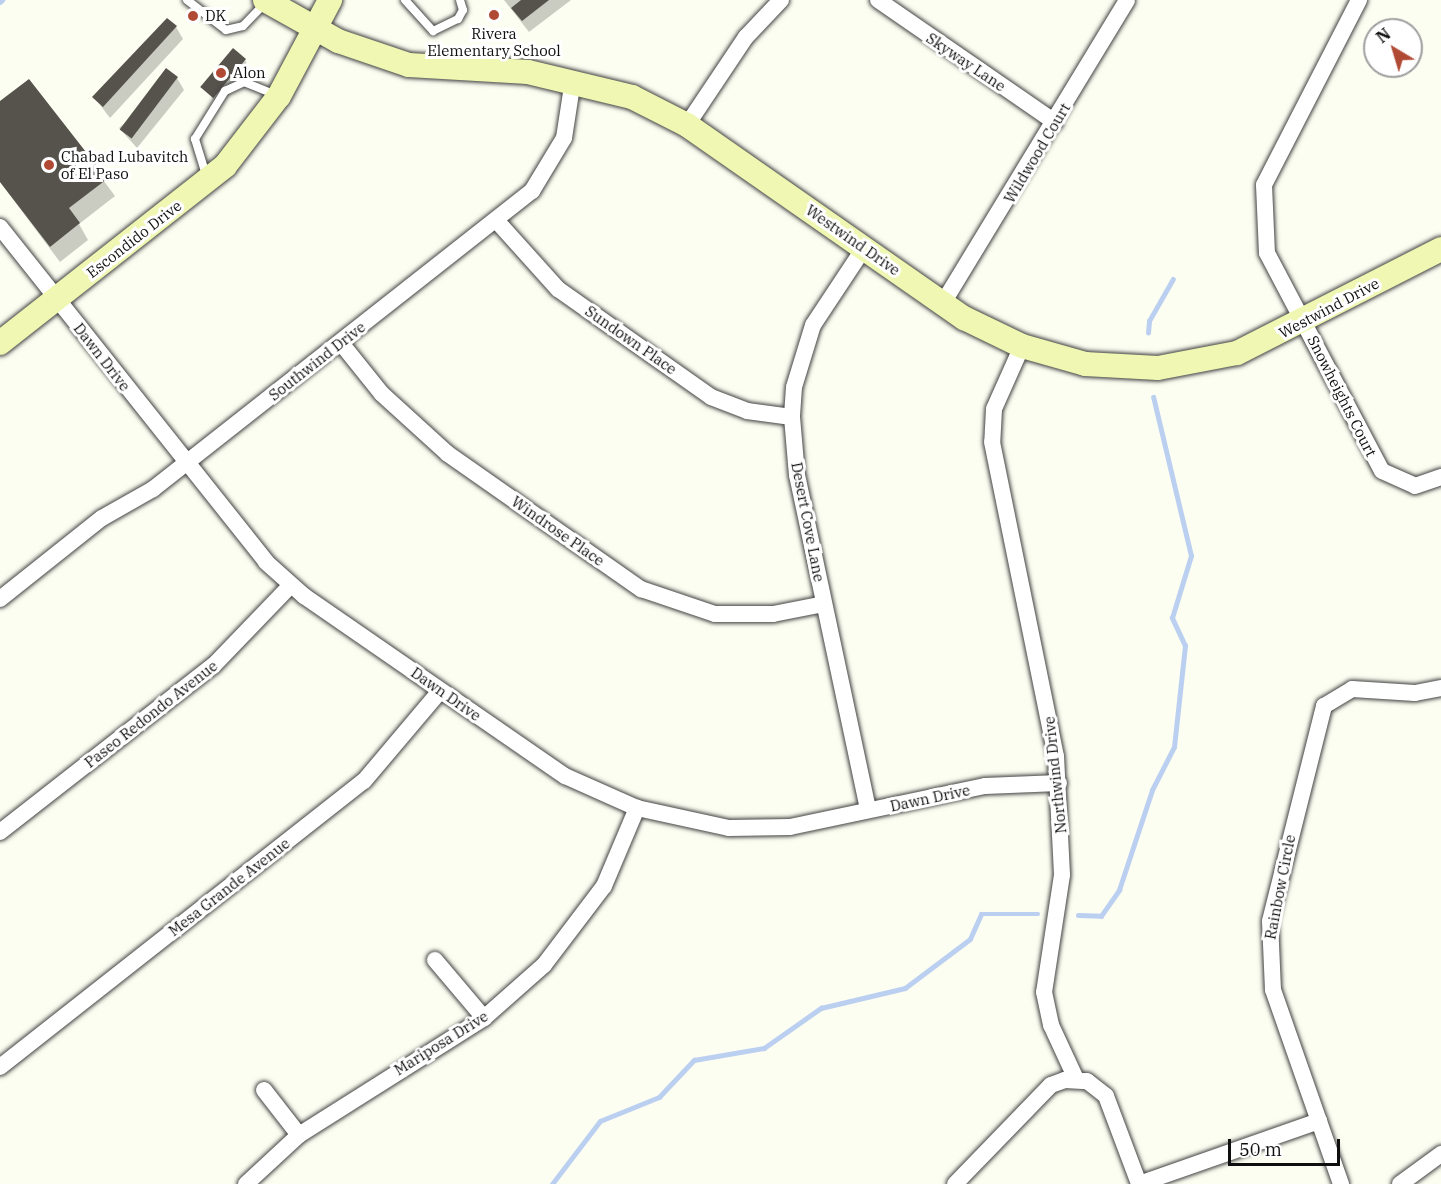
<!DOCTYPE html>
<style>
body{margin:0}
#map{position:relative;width:1441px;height:1184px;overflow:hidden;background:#fdfef2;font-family:"IBM Plex Serif",serif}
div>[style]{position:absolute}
.shadow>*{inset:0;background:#0003}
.stream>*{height:4.5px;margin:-2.25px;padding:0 2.25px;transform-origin:2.25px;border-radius:2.25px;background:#bbd0f0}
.building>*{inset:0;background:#56524c;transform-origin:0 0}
.roads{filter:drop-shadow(0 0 2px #424242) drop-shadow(0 0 2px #424242)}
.lane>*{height:8px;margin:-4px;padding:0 4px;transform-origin:4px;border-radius:4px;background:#fff}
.street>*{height:16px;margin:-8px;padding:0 8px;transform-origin:8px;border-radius:8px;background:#fff}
.secondary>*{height:24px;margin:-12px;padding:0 12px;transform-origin:12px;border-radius:12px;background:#eff7b3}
.dots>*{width:16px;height:16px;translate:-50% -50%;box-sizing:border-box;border:3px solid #fff;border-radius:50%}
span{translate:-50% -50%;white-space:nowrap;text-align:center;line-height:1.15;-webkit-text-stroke:6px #fff;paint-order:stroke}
.poi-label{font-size:15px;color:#0f0f0f}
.left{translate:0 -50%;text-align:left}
.street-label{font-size:15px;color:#0f0f0f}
.north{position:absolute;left:1363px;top:18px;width:60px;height:60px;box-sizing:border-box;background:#fff;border:2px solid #9f9f9f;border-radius:50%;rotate:322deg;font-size:16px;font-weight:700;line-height:24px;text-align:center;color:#0f0f0f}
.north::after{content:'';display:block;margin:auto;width:21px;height:27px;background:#b14a35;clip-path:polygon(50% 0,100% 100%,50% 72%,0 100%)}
.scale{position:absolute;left:1228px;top:1139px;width:112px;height:27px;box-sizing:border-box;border:3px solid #0f0f0f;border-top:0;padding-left:8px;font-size:18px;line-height:21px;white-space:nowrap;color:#0f0f0f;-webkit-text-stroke:4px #fff;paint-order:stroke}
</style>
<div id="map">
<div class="shadow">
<i style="clip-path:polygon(504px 0,571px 0,529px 32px)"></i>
<i style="clip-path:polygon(176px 27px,183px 39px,110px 118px,94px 97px)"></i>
<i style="clip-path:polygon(245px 60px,249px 68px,218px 104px,202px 87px)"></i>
<i style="clip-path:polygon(177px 78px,184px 90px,137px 148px,119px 128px)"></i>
<i style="clip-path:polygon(29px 81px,115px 196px,79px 224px,88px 240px,60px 262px,0 182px,0 103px)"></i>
</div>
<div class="stream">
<i style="left:0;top:2px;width:3px;rotate:-45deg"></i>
<i style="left:1148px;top:333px;width:12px;rotate:-85deg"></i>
<i style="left:1149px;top:321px;width:48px;rotate:-60.3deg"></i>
<i style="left:1078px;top:915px;width:23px;rotate:2deg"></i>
<i style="left:1101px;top:916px;width:32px;rotate:-55deg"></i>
<i style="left:1119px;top:890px;width:105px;rotate:-71.7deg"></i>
<i style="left:1152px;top:790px;width:48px;rotate:-62.9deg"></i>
<i style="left:1174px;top:747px;width:102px;rotate:-83.8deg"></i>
<i style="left:1185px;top:646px;width:31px;rotate:-115deg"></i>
<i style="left:1172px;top:618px;width:65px;rotate:-73deg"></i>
<i style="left:1191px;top:556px;width:163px;rotate:-103.4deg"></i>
<i style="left:552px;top:1184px;width:79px;rotate:-52.7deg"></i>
<i style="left:600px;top:1121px;width:64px;rotate:-22.1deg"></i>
<i style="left:659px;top:1097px;width:51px;rotate:-46.6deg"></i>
<i style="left:694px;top:1060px;width:71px;rotate:-9.7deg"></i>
<i style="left:764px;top:1048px;width:70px;rotate:-35.1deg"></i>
<i style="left:821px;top:1008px;width:86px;rotate:-13.4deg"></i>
<i style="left:905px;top:988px;width:81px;rotate:-37deg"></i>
<i style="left:970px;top:939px;width:27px;rotate:-66deg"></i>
<i style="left:981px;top:914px;width:57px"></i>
</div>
<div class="building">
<i style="clip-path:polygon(521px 0,549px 0,522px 21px,511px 8px)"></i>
<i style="clip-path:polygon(167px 18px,177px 26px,103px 107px,92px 97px)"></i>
<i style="left:233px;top:48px;width:17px;height:51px;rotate:40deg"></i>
<i style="left:166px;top:68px;width:15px;height:77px;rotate:37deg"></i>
<i style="clip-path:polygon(29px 79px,107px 179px,69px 208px,80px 223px,50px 247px,0 182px,0 101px)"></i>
</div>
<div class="roads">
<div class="lane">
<i style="left:187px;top:0;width:49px;rotate:37.6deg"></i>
<i style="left:226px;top:30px;width:17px;rotate:-13deg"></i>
<i style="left:243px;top:26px;width:33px;rotate:-46deg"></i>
<i style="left:405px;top:0;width:42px;rotate:47.9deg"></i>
<i style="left:433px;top:31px;width:28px;rotate:-26deg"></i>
<i style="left:458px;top:19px;width:10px;rotate:-61deg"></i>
<i style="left:463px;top:10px;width:10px;rotate:-107deg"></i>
<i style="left:207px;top:178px;width:41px;rotate:-107.1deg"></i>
<i style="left:195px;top:139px;width:57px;rotate:-58deg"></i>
<i style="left:225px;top:91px;width:21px;rotate:-25deg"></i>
<i style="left:244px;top:82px;width:37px;rotate:22deg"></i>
</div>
<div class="street">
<i style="left:878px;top:0;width:215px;rotate:34.6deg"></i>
<i style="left:1359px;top:0;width:208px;rotate:117.2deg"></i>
<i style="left:1264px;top:185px;width:68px;rotate:87.5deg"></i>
<i style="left:1267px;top:253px;width:246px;rotate:62.2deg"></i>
<i style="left:1382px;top:471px;width:36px;rotate:24deg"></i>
<i style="left:1415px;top:486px;width:28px;rotate:-19deg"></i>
<i style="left:687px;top:125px;width:106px;rotate:-56.2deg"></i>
<i style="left:746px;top:37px;width:51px;rotate:-46.6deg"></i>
<i style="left:496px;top:220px;width:93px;rotate:48.1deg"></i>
<i style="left:558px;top:289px;width:187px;rotate:35.2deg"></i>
<i style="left:711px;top:397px;width:39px;rotate:21deg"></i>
<i style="left:747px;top:411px;width:45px;rotate:7.6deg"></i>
<i style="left:0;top:227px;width:428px;rotate:51.5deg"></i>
<i style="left:266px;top:562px;width:51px;rotate:41.8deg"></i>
<i style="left:304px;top:596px;width:317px;rotate:34.6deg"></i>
<i style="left:565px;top:776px;width:79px;rotate:24deg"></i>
<i style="left:637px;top:808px;width:94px;rotate:12.3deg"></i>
<i style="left:729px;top:828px;width:61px;rotate:-0.9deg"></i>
<i style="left:790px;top:827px;width:199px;rotate:-11.9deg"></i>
<i style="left:985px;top:786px;width:74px;rotate:-2.3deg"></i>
<i style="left:864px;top:248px;width:92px;rotate:123.5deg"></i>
<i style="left:813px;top:325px;width:65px;rotate:107deg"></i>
<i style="left:794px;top:387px;width:30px;rotate:94deg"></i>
<i style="left:792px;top:417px;width:58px;rotate:85.1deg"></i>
<i style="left:797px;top:475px;width:342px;rotate:78deg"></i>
<i style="left:943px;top:303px;width:354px;rotate:-58.7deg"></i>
<i style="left:341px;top:343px;width:65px;rotate:51.2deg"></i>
<i style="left:382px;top:394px;width:89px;rotate:42.3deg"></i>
<i style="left:448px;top:454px;width:236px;rotate:35deg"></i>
<i style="left:641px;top:589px;width:78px;rotate:18.7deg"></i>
<i style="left:715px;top:614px;width:58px"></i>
<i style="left:773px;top:614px;width:52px;rotate:-11.1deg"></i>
<i style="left:1022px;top:346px;width:69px;rotate:114deg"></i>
<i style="left:994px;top:409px;width:33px;rotate:93deg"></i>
<i style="left:992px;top:442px;width:320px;rotate:78.5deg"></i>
<i style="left:1056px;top:756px;width:119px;rotate:87.1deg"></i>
<i style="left:1062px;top:875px;width:118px;rotate:98.7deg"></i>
<i style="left:1044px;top:992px;width:34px;rotate:78deg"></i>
<i style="left:1051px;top:1025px;width:60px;rotate:65.2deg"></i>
<i style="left:0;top:599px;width:130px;rotate:-38.5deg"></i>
<i style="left:102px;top:518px;width:59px;rotate:-29.6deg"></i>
<i style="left:153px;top:489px;width:482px;rotate:-38.2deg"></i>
<i style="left:532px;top:191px;width:62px;rotate:-58.9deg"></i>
<i style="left:564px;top:138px;width:59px;rotate:-81.2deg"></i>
<i style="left:0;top:832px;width:271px;rotate:-38deg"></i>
<i style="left:214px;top:665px;width:111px;rotate:-46.1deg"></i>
<i style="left:435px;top:960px;width:76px;rotate:49.8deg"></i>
<i style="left:0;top:1067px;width:463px;rotate:-38.2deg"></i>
<i style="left:364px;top:781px;width:118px;rotate:-49.8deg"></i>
<i style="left:264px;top:1090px;width:57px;rotate:52.1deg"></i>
<i style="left:246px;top:1184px;width:72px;rotate:-42.8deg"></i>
<i style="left:299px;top:1135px;width:219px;rotate:-32.3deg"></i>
<i style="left:484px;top:1018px;width:80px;rotate:-41.5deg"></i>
<i style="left:544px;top:965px;width:99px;rotate:-52.8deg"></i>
<i style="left:604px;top:886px;width:85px;rotate:-67.1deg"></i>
<i style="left:955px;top:1184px;width:138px;rotate:-45.9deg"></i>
<i style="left:1051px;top:1085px;width:15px;rotate:-20deg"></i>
<i style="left:1065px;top:1080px;width:22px;rotate:3deg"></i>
<i style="left:1087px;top:1081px;width:24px;rotate:38deg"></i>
<i style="left:1106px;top:1096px;width:94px;rotate:69.4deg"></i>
<i style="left:1139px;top:1184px;width:191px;rotate:-19.3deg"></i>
<i style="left:1341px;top:1184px;width:206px;rotate:-109.3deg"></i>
<i style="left:1273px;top:990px;width:69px;rotate:-92.5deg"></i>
<i style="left:1270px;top:921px;width:222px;rotate:-75.9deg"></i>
<i style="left:1324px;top:706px;width:33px;rotate:-31deg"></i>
<i style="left:1352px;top:689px;width:63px;rotate:3.6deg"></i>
<i style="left:1415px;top:693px;width:26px;rotate:-11deg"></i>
<i style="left:1400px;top:1184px;width:51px;rotate:-36.2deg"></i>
</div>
<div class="secondary">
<i style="left:265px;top:0;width:84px;rotate:29.3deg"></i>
<i style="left:338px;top:41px;width:75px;rotate:18.7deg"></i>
<i style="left:409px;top:65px;width:119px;rotate:3.4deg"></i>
<i style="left:528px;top:72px;width:107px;rotate:13.5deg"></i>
<i style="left:632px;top:97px;width:62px;rotate:27deg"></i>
<i style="left:687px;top:125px;width:338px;rotate:34.9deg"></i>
<i style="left:964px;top:318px;width:64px;rotate:25.8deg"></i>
<i style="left:1022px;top:346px;width:66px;rotate:15.9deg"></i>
<i style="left:1085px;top:364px;width:73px;rotate:3.1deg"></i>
<i style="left:1158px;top:368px;width:80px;rotate:-10.8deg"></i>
<i style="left:1237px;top:353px;width:229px;rotate:-27deg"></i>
<i style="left:0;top:343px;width:286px;rotate:-38.2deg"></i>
<i style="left:225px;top:166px;width:88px;rotate:-52.4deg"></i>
<i style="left:279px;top:96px;width:109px;rotate:-62deg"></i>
</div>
</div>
<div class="dots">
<i style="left:494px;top:15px;background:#b14a35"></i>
<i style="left:193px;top:16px;background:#b14a35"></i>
<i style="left:221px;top:73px;background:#b14a35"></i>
<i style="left:49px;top:165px;background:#b14a35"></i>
</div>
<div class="poi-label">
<span class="left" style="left:205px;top:16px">DK</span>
<span style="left:494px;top:42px">Rivera<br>Elementary School</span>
<span class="left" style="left:233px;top:73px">Alon</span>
<span class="left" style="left:61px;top:165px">Chabad Lubavitch<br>of El Paso</span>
</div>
<div class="street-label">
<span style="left:966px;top:62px;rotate:34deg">Skyway Lane</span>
<span style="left:1037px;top:153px;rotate:-59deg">Wildwood Court</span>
<span style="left:134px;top:239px;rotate:-38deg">Escondido Drive</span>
<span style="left:853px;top:240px;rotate:35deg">Westwind Drive</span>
<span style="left:1329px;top:308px;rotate:-28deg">Westwind Drive</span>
<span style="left:631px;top:340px;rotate:35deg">Sundown Place</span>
<span style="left:102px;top:357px;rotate:52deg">Dawn Drive</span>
<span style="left:317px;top:361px;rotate:-38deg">Southwind Drive</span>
<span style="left:1342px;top:396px;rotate:63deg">Snowheights Court</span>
<span style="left:808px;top:522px;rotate:79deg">Desert Cove Lane</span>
<span style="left:558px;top:531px;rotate:35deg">Windrose Place</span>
<span style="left:446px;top:694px;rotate:35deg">Dawn Drive</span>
<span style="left:151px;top:714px;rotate:-38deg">Paseo Redondo Avenue</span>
<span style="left:1055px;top:775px;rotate:-96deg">Northwind Drive</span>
<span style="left:930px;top:798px;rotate:-12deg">Dawn Drive</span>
<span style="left:229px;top:887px;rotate:-38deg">Mesa Grande Avenue</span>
<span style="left:1280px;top:887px;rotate:-79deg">Rainbow Circle</span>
<span style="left:441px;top:1043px;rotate:-32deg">Mariposa Drive</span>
</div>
<div class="north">N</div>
<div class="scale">50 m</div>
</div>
